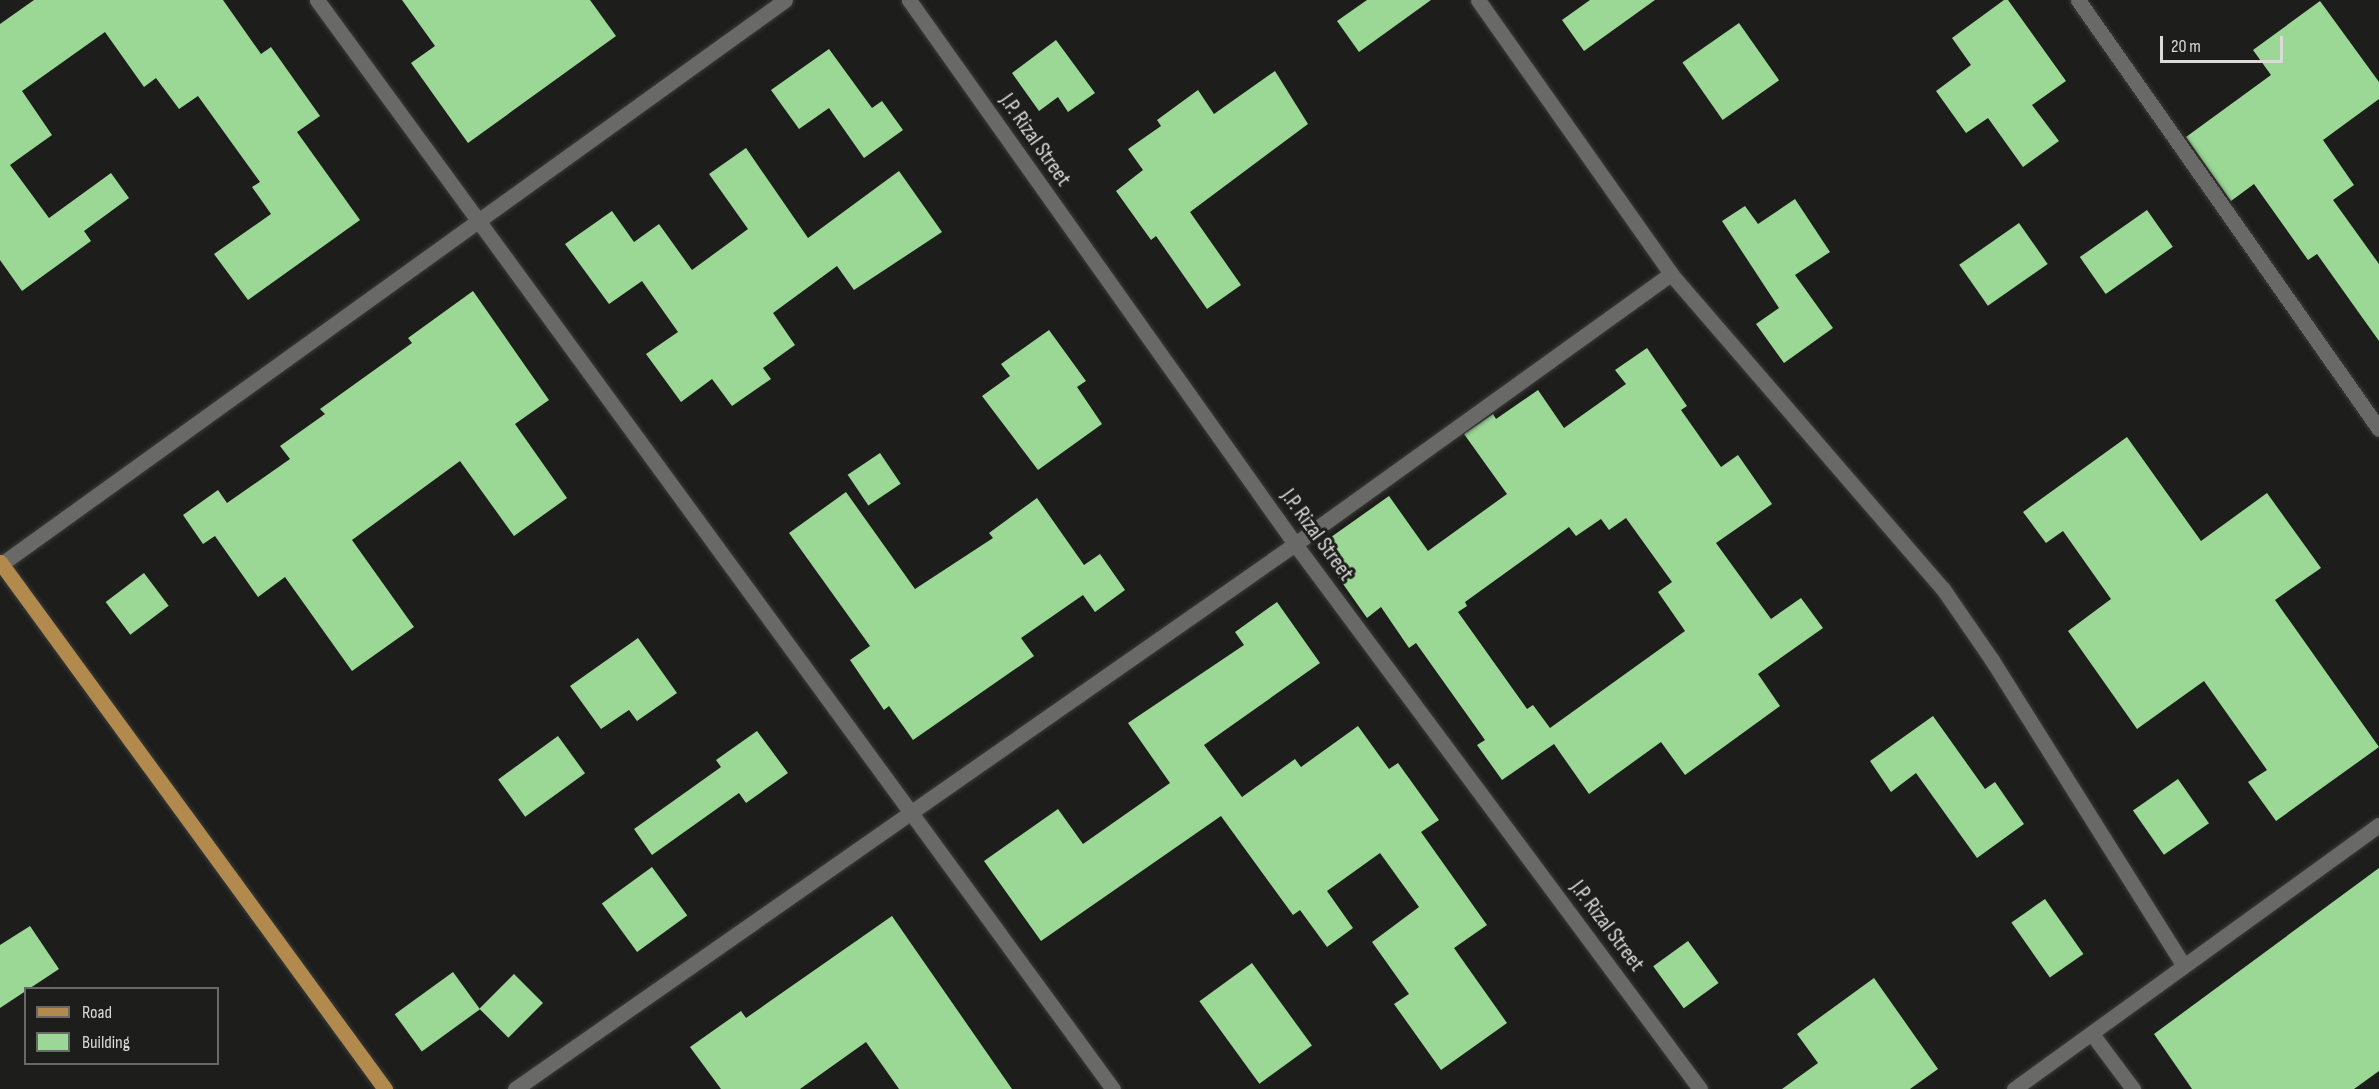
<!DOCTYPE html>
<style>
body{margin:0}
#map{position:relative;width:2379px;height:1089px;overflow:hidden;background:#1d1e1b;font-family:"Sofia Sans Condensed",sans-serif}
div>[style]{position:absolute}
.building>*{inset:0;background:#9bd896;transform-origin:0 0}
.roads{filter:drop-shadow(0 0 2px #3a3a39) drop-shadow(0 0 2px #3a3a39)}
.minor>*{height:15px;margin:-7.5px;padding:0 7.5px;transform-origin:7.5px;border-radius:7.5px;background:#696a67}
.major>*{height:15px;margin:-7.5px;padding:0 7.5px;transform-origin:7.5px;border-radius:7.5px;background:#b28a4d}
span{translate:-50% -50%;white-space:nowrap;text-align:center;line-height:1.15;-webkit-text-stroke:6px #1d1e1b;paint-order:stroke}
.street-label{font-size:22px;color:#dadad9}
.legend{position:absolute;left:24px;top:987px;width:195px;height:78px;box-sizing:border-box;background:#1d1e1b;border:2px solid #696967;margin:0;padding:8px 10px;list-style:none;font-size:18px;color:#dadad9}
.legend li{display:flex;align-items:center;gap:12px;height:30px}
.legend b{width:30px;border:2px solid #696967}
.scale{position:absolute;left:2160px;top:36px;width:123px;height:27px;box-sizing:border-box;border:3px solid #dadad9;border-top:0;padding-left:8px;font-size:18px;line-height:21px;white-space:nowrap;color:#dadad9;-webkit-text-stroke:4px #1d1e1b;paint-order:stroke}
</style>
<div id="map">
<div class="building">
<i style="clip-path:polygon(34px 0,223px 0,261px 54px,271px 47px,320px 116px,297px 132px,360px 220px,248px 300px,214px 254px,271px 214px,252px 187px,260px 182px,198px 96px,179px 109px,156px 78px,144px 87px,105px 32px,22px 91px,52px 135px,10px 165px,49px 218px,111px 173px,129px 198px,84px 231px,91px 241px,22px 291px,0 260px,0 24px)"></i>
<i style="clip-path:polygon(402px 0,590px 0,616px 36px,468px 143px,411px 63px,435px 46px)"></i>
<i style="clip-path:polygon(1367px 0,1431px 0,1359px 52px,1337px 21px)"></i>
<i style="clip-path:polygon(1590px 0,1655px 0,1584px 51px,1562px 20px)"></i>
<i style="clip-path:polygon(2004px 0,2008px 0,2066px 81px,2032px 105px,2059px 141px,2023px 167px,1988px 118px,1966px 133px,1936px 91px,1971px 65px,1952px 38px)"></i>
<i style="clip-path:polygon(2320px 1px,2379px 82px,2379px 99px,2323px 140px,2354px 185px,2333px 200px,2379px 264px,2379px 341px,2317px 254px,2308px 260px,2254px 184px,2231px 201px,2186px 137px,2271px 75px,2253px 50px)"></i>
<i style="left:1739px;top:23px;width:70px;height:69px;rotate:55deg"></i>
<i style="clip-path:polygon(1056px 40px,1095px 93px,1068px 112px,1058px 97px,1039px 111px,1012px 73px)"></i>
<i style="clip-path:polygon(829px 49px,872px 108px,882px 101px,903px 130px,864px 158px,829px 108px,799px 129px,771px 90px)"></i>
<i style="clip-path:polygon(1275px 71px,1308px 124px,1190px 212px,1241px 285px,1207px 309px,1156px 236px,1151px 240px,1116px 191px,1143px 170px,1128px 149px,1161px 126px,1157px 120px,1198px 90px,1214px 114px)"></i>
<i style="clip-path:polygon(746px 148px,808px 238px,899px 171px,942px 232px,854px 290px,837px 266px,773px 313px,795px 345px,763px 368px,771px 379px,732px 406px,712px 379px,681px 402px,646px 354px,678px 332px,642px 281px,609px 304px,565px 244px,612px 211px,634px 242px,659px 224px,692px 270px,748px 229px,709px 174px)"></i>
<i style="clip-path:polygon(1795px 199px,1830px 252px,1795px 275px,1833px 328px,1784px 363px,1756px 324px,1779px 308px,1722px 221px,1745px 206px,1758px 224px)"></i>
<i style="left:2147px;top:210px;width:45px;height:82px;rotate:55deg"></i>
<i style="left:2019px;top:223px;width:50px;height:73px;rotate:55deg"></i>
<i style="clip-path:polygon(473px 291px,549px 400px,515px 424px,567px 498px,514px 536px,460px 461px,352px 540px,414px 627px,352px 671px,285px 577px,258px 597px,215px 536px,203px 544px,183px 515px,218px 490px,227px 503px,290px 459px,280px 446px,325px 414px,320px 409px,412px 343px,408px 338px)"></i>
<i style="clip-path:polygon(1049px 330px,1086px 381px,1077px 387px,1102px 424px,1038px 470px,982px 396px,1010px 376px,1001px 364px)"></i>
<i style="clip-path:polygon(evenodd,1647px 348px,1687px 406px,1681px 410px,1721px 467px,1738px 455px,1772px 504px,1716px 543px,1771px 619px,1801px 598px,1823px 628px,1758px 674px,1780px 706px,1685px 775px,1661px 742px,1589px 794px,1554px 744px,1502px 780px,1477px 745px,1485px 740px,1416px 643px,1409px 648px,1381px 607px,1367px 618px,1317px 547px,1389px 496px,1428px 551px,1507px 494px,1464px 434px,1493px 414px,1496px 419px,1538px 390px,1564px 428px,1626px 384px,1615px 370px,1647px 348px,1626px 518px,1672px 582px,1658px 592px,1685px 631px,1550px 728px,1533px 705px,1527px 709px,1458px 612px,1467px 606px,1465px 602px,1569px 527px,1576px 536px,1601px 519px,1609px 530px,1626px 518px)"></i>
<i style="clip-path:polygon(2127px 437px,2201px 541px,2267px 493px,2321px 568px,2275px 600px,2379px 747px,2276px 821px,2248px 782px,2267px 770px,2204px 681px,2137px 729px,2068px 631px,2111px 599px,2063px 531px,2046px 543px,2023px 512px)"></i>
<i style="left:880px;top:453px;width:37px;height:39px;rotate:56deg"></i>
<i style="clip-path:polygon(846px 492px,915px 589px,993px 538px,989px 533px,1037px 498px,1084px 565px,1100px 554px,1125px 590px,1095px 612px,1083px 595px,1021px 638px,1034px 656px,913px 740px,889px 706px,884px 710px,850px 660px,870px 646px,789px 533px)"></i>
<i style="left:144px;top:573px;width:41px;height:48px;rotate:53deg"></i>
<i style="clip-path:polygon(1277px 602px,1320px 663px,1204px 745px,1242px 797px,1295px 759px,1301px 767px,1358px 726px,1389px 769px,1398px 763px,1439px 820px,1421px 832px,1487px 925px,1454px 948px,1507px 1023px,1441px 1070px,1394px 1004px,1409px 994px,1372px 942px,1419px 907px,1380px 853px,1327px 891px,1353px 928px,1327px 947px,1300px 910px,1293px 915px,1221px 816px,1041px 941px,984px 861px,1058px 809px,1083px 844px,1170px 783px,1128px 723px,1244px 645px,1235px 632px)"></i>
<i style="clip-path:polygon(638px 638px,677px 693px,637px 721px,629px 710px,601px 729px,570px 686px)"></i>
<i style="clip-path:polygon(1933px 716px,1985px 789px,1995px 782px,2024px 824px,1977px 858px,1916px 773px,1891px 792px,1870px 761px)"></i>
<i style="clip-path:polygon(757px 731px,788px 773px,746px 803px,739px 793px,652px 855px,634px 829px,721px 767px,716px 760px)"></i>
<i style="left:558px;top:736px;width:46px;height:74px;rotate:54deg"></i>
<i style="left:2178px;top:779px;width:54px;height:55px;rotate:55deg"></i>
<i style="left:652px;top:867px;width:60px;height:62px;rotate:54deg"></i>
<i style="clip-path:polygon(2379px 868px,2379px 1071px,2354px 1089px,2192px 1089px,2154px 1034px)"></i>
<i style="left:2045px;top:899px;width:67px;height:41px;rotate:55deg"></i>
<i style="clip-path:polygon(892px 916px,1012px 1089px,899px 1089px,866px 1042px,800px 1089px,721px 1089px,690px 1047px,741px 1011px,746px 1018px)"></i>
<i style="clip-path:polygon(30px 926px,59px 969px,0 1008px,0 945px)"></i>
<i style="left:1688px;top:941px;width:52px;height:43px;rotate:54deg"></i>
<i style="left:1252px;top:963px;width:102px;height:65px;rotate:54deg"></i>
<i style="left:453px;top:972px;width:46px;height:72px;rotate:54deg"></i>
<i style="left:514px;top:974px;width:41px;height:49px;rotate:45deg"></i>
<i style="clip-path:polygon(1874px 978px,1938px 1069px,1910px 1089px,1782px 1089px,1818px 1063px,1797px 1034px)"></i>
</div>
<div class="roads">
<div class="minor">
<i style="left:317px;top:0;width:1349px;rotate:53.84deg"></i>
<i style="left:909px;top:0;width:667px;rotate:54.64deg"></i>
<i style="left:1295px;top:544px;width:679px;rotate:53.38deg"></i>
<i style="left:1478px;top:0;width:335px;rotate:54.8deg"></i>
<i style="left:1671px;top:274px;width:416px;rotate:49.2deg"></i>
<i style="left:1943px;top:589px;width:86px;rotate:55.4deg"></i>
<i style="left:1992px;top:660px;width:359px;rotate:57.9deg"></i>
<i style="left:2078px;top:0;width:524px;rotate:54.95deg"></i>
<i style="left:0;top:565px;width:967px;rotate:-35.74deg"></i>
<i style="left:2092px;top:1034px;width:69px;rotate:53.3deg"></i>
<i style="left:515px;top:1089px;width:952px;rotate:-34.94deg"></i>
<i style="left:1295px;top:544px;width:463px;rotate:-35.7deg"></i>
<i style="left:2014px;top:1089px;width:450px;rotate:-35.9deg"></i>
</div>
<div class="major">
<i style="left:0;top:562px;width:653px;rotate:53.85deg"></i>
</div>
</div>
<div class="street-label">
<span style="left:1035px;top:140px;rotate:55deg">J.P. Rizal Street</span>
<span style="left:1317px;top:535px;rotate:54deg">J.P. Rizal Street</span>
<span style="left:1607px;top:926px;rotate:53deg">J.P. Rizal Street</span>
</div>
<ul class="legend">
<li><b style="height:8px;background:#b28a4d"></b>Road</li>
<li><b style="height:16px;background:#9bd896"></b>Building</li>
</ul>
<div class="scale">20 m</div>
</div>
